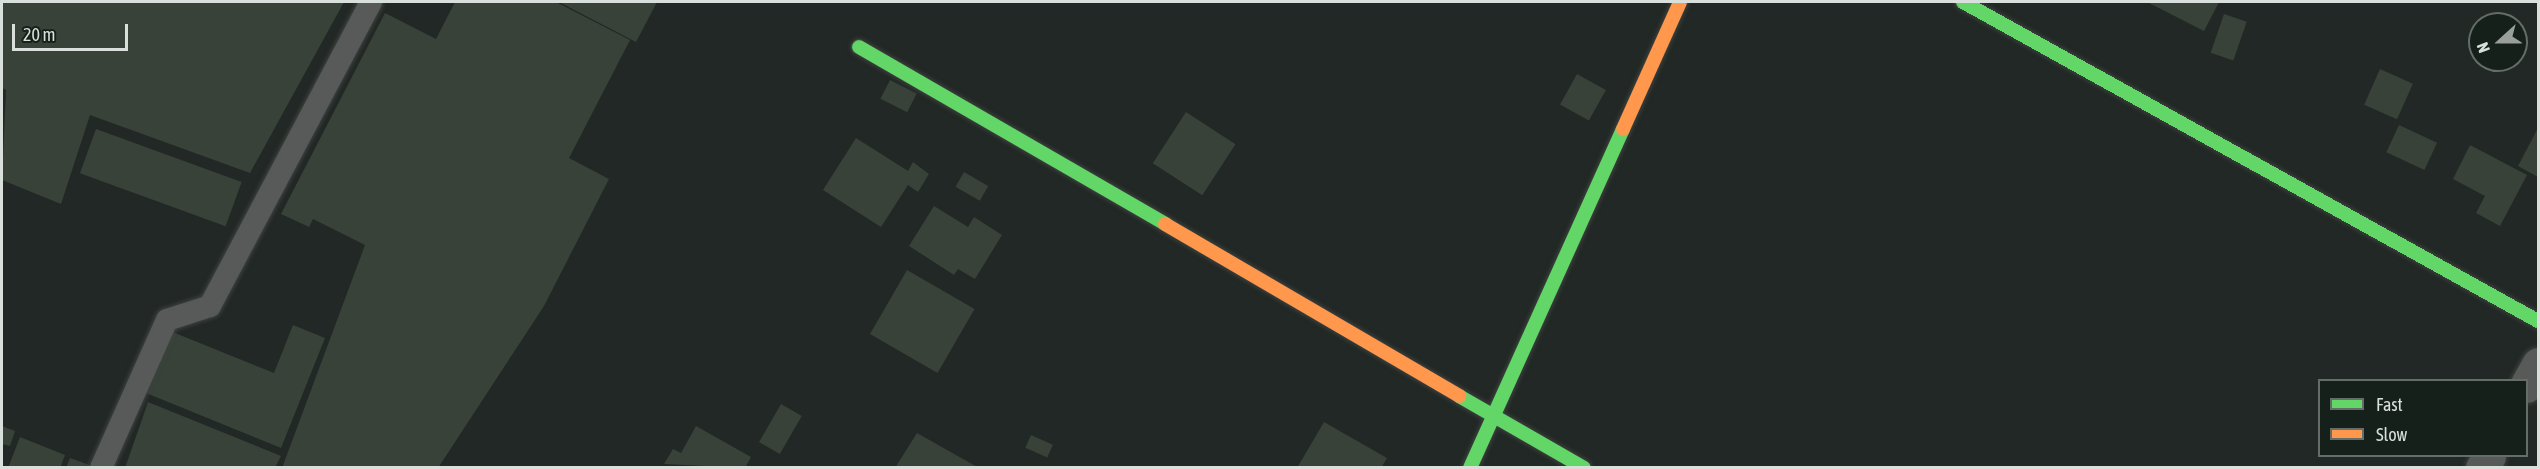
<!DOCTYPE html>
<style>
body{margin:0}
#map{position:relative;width:2540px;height:469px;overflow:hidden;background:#222825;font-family:"Asap Condensed",sans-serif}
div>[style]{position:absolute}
.building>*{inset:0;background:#384239;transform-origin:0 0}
.roads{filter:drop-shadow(0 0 2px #3d423f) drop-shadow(0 0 2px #3d423f)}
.lane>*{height:22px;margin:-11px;padding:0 11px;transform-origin:11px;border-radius:11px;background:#575a59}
.street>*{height:33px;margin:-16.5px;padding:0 16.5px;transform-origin:16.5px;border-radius:16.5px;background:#575a59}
.fast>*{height:14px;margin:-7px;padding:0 7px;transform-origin:7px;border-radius:7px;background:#63d668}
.slow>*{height:14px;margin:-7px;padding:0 7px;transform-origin:7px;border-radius:7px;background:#ff974d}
span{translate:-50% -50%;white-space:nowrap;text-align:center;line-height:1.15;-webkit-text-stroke:4.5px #16201b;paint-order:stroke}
.frame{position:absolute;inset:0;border:3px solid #d9e0dc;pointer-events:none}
.legend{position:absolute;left:2318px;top:379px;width:210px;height:78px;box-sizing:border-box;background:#16201b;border:2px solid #646d68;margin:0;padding:8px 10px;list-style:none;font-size:18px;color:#d9e0dc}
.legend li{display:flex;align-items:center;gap:12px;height:30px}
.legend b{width:30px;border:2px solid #646d68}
.north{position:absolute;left:2468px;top:12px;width:60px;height:60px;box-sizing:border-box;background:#16201b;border:2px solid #646d68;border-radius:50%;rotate:249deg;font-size:16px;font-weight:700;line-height:24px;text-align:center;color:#d9e0dc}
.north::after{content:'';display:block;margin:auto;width:21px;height:27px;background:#99a09c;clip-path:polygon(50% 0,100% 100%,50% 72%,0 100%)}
.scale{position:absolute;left:12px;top:24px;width:116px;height:27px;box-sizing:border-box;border:3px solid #d9e0dc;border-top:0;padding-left:8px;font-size:18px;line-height:21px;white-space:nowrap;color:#d9e0dc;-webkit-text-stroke:4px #16201b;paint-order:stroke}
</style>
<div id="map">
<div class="building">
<i style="clip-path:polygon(2px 2px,344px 2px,250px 173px,90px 115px,61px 204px,2px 180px,6px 90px,2px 88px)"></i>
<i style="clip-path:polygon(455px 2px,556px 2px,630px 40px,569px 158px,609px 179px,544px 306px,438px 468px,282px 468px,365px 245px,313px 219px,309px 227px,281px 214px,385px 13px,436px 39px)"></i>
<i style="clip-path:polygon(559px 2px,657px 2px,636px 42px)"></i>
<i style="clip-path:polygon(2147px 2px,2219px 2px,2204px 31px)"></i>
<i style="left:2224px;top:14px;width:24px;height:41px;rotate:19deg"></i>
<i style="left:2380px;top:69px;width:36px;height:39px;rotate:24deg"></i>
<i style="left:1577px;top:74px;width:33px;height:35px;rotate:29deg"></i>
<i style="left:890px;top:80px;width:30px;height:21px;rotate:27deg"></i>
<i style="left:1186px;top:112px;width:59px;height:61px;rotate:33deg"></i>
<i style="left:2399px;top:125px;width:42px;height:30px;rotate:25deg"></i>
<i style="clip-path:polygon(2538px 128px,2538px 177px,2518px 166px)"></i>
<i style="left:96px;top:129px;width:155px;height:47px;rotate:20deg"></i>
<i style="clip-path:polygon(856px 138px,908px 171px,913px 162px,929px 174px,918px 192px,908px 185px,881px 227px,823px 190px)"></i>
<i style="clip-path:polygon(2470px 145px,2527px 175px,2500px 226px,2476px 213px,2485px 196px,2453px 179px)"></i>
<i style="left:964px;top:172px;width:28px;height:17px;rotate:30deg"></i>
<i style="clip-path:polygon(934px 206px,968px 227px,974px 217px,1002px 235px,975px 279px,958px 269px,954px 275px,909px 246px)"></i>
<i style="left:907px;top:270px;width:78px;height:74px;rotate:30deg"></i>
<i style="clip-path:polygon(293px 325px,325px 338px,281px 448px,146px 393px,170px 331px,274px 373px)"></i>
<i style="clip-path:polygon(148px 402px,281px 456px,275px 468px,125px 468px)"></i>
<i style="left:781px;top:404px;width:24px;height:44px;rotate:30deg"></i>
<i style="clip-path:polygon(1324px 422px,1387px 458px,1381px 468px,1297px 468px)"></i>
<i style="clip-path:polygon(2px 426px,15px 431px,10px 446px,2px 444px)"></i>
<i style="clip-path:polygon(696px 426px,751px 457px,745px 468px,664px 464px,673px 449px,681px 453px)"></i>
<i style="clip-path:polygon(917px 433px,979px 468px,895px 468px)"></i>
<i style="left:1031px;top:435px;width:24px;height:14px;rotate:24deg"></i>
<i style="clip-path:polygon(20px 437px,65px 455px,60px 468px,8px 468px)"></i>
<i style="clip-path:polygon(70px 458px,95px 467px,95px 468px,66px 468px)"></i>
</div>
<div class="roads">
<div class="lane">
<i style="left:101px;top:468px;width:162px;rotate:-66deg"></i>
<i style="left:167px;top:320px;width:45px;rotate:-18deg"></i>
<i style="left:210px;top:306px;width:344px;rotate:-62.1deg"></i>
</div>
<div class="street">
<i style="left:2526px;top:386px;width:25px;rotate:-61deg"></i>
<i style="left:2482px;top:468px;width:14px;rotate:-60deg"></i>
</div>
<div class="fast">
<i style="left:1963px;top:2px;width:658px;rotate:29.02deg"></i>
<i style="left:859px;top:47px;width:354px;rotate:30deg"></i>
<i style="left:1459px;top:396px;width:144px;rotate:29.9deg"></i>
<i style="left:1470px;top:468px;width:372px;rotate:-65.7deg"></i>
</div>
<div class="slow">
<i style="left:1623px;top:129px;width:139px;rotate:-65.8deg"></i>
<i style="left:1165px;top:224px;width:341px;rotate:30.3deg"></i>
</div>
</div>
<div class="frame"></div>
<ul class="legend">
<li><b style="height:8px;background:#63d668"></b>Fast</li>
<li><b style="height:8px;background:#ff974d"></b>Slow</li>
</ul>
<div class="north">N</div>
<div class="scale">20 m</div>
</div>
